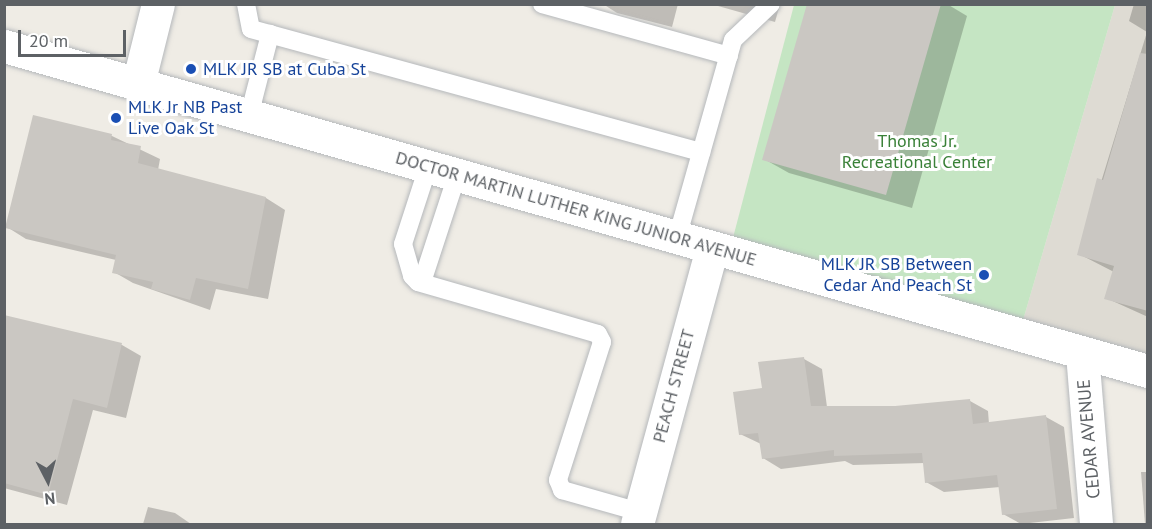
<!DOCTYPE html>
<style>
body{margin:0}
#map{position:relative;width:1152px;height:529px;overflow:hidden;background:#efece5;font-family:"PT Sans",sans-serif}
div>[style]{position:absolute}
.education>*{inset:0;background:#dedbd3}
.green>*{inset:0;background:#c5e5c3}
.shadow>*{inset:0;background:#0003}
.building>*{inset:0;background:#cac7c2}
.roads{filter:drop-shadow(0 0 2px #b5b8bb) drop-shadow(0 0 2px #b5b8bb)}
.service>*{height:18px;margin:-9px;padding:0 9px;transform-origin:9px;border-radius:9px;background:#fff}
.minor>*{height:33px;margin:-16.5px;padding:0 16.5px;transform-origin:16.5px;border-radius:16.5px;background:#fff}
.secondary>*{height:33px;margin:-16.5px;padding:0 16.5px;transform-origin:16.5px;border-radius:16.5px;background:#fff}
.dots>*{width:16px;height:16px;translate:-50% -50%;box-sizing:border-box;border:3px solid #fff;border-radius:50%}
span{translate:-50% -50%;white-space:nowrap;text-align:center;line-height:1.15;-webkit-text-stroke:6px #fff;paint-order:stroke}
.transit-label{font-size:18px;color:#164399}
.left{translate:0 -50%;text-align:left}
.right{translate:-100% -50%;text-align:right}
.park-label{font-size:18px;color:#3a8138}
.street-label{font-size:18px;color:#5d6165}
.frame{position:absolute;inset:0;border:6px solid #5d6165;pointer-events:none}
.north{position:absolute;left:18px;top:451px;width:60px;height:60px;-webkit-text-stroke:4px #fff;paint-order:stroke;rotate:174deg;font-size:16px;font-weight:700;line-height:24px;text-align:center;color:#5d6165}
.north::after{content:'';display:block;margin:auto;width:21px;height:27px;background:#5d6165;clip-path:polygon(50% 0,100% 100%,50% 72%,0 100%)}
.scale{position:absolute;left:18px;top:30px;width:108px;height:27px;box-sizing:border-box;border:3px solid #5d6165;border-top:0;padding-left:8px;font-size:18px;line-height:21px;white-space:nowrap;color:#5d6165;-webkit-text-stroke:4px #fff;paint-order:stroke}
</style>
<div id="map">
<div class="education">
<i style="clip-path:polygon(1115px 5px,1147px 5px,1147px 371px,1019px 334px)"></i>
</div>
<div class="green">
<i style="clip-path:polygon(794px 5px,1115px 5px,1019px 334px,729px 253px)"></i>
</div>
<div class="shadow">
<i style="clip-path:polygon(603px 4px,678px 4px,672px 27px,617px 13px)"></i>
<i style="clip-path:polygon(711px 4px,780px 4px,775px 22px)"></i>
<i style="clip-path:polygon(809px 4px,947px 4px,967px 16px,912px 208px,789px 173px,764px 159px)"></i>
<i style="clip-path:polygon(1134px 4px,1148px 4px,1148px 317px,1106px 298px,1114px 272px,1079px 254px,1147px 32px,1129px 21px)"></i>
<i style="clip-path:polygon(34px 117px,112px 136px,160px 159px,158px 170px,266px 198px,285px 210px,268px 299px,216px 289px,210px 310px,133px 283px,114px 272px,116px 260px,26px 239px,7px 227px)"></i>
<i style="clip-path:polygon(4px 317px,122px 345px,141px 356px,126px 418px,93px 410px,67px 505px,4px 488px)"></i>
<i style="clip-path:polygon(804px 359px,822px 369px,827px 407px,895px 408px,970px 401px,988px 411px,989px 424px,1046px 417px,1064px 427px,1074px 518px,1021px 524px,1003px 514px,1000px 487px,944px 492px,926px 482px,925px 463px,853px 465px,845px 461px,781px 469px,763px 458px,761px 444px,740px 434px,763px 389px)"></i>
<i style="clip-path:polygon(1141px 472px,1148px 472px,1148px 524px,1145px 524px)"></i>
<i style="clip-path:polygon(148px 507px,175px 513px,191px 524px,143px 524px)"></i>
</div>
<div class="building">
<i style="clip-path:polygon(807px 4px,941px 4px,886px 195px,762px 160px)"></i>
<i style="clip-path:polygon(1140px 53px,1148px 54px,1148px 311px,1104px 299px,1114px 266px,1077px 255px,1097px 178px,1103px 180px)"></i>
<i style="clip-path:polygon(33px 115px,112px 134px,111px 140px,141px 146px,138px 163px,266px 197px,248px 289px,196px 278px,190px 300px,151px 289px,153px 282px,112px 273px,116px 255px,5px 228px)"></i>
<i style="clip-path:polygon(4px 315px,122px 343px,107px 408px,73px 399px,48px 495px,4px 483px)"></i>
<i style="clip-path:polygon(804px 357px,811px 406px,895px 406px,970px 399px,973px 424px,1046px 415px,1057px 509px,1002px 515px,997px 475px,925px 483px,922px 453px,834px 456px,834px 450px,762px 459px,758px 433px,739px 435px,733px 392px,762px 388px,758px 362px)"></i>
</div>
<div class="roads">
<div class="service">
<i style="left:246px;top:4px;width:25px;rotate:79deg"></i>
<i style="left:251px;top:29px;width:467px;rotate:15.3deg"></i>
<i style="left:542px;top:4px;width:194px;rotate:15.5deg"></i>
<i style="left:249px;top:116px;width:85px;rotate:-75.6deg"></i>
<i style="left:428px;top:167px;width:81px;rotate:108deg"></i>
<i style="left:403px;top:244px;width:33px;rotate:74deg"></i>
<i style="left:412px;top:276px;width:8px;rotate:45deg"></i>
<i style="left:418px;top:282px;width:8px;rotate:-45deg"></i>
<i style="left:424px;top:276px;width:106px;rotate:-71.9deg"></i>
<i style="left:677px;top:238px;width:206px;rotate:-74.2deg"></i>
<i style="left:733px;top:40px;width:52px;rotate:-43.5deg"></i>
<i style="left:418px;top:282px;width:187px;rotate:16.1deg"></i>
<i style="left:598px;top:334px;width:9px;rotate:63deg"></i>
<i style="left:602px;top:342px;width:145px;rotate:107.7deg"></i>
<i style="left:558px;top:480px;width:11px;rotate:68deg"></i>
<i style="left:562px;top:490px;width:81px;rotate:15.8deg"></i>
</div>
<div class="minor">
<i style="left:138px;top:84px;width:82px;rotate:-76deg"></i>
<i style="left:1082px;top:353px;width:172px;rotate:85.3deg"></i>
<i style="left:637px;top:524px;width:286px;rotate:-74.8deg"></i>
</div>
<div class="secondary">
<i style="left:4px;top:46px;width:1189px;rotate:15.86deg"></i>
</div>
</div>
<div class="dots">
<i style="left:191px;top:69px;background:#1a4fb4"></i>
<i style="left:116px;top:118px;background:#1a4fb4"></i>
<i style="left:984px;top:275px;background:#1a4fb4"></i>
</div>
<div class="transit-label">
<span class="left" style="left:203px;top:69px">MLK JR SB at Cuba St</span>
<span class="left" style="left:128px;top:118px">MLK Jr NB Past<br>Live Oak St</span>
<span class="right" style="left:972px;top:275px">MLK JR SB Between<br>Cedar And Peach St</span>
</div>
<div class="park-label">
<span style="left:917px;top:152px">Thomas Jr.<br>Recreational Center</span>
</div>
<div class="street-label">
<span style="left:576px;top:209px;rotate:16deg">DOCTOR MARTIN LUTHER KING JUNIOR AVENUE</span>
<span style="left:674px;top:386px;rotate:-75deg">PEACH STREET</span>
<span style="left:1089px;top:439px;rotate:-95deg">CEDAR AVENUE</span>
</div>
<div class="frame"></div>
<div class="north">N</div>
<div class="scale">20 m</div>
</div>
